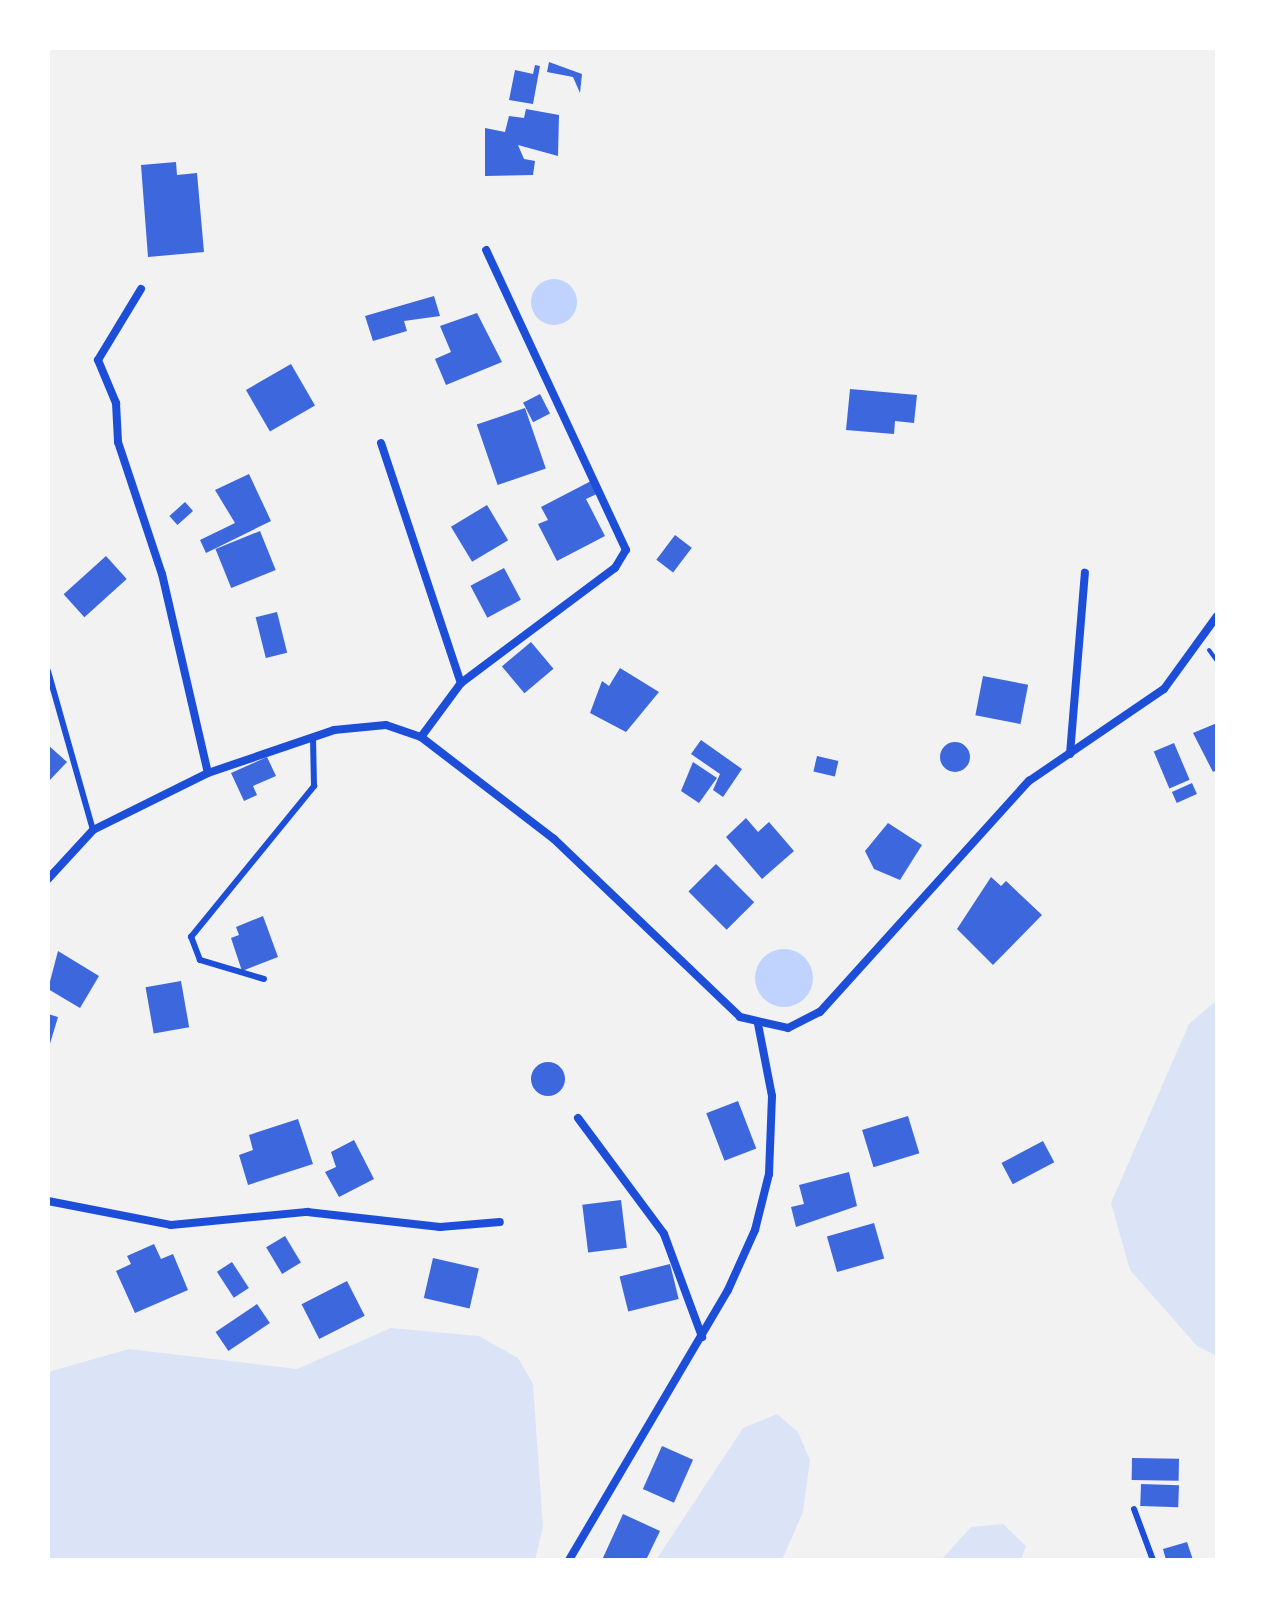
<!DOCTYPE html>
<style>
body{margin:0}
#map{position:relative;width:1265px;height:1608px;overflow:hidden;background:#f2f2f2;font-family:Lato,sans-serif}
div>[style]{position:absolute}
.green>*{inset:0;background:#dbe4f7}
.water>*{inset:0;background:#bfd3fe}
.round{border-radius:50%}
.building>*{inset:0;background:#3d67dc;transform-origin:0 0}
.path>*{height:4px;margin:-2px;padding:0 2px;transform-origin:2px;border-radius:2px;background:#1d4ed8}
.service>*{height:6px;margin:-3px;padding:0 3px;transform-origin:3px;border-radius:3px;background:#1d4ed8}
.minor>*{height:8px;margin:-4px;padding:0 4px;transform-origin:4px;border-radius:4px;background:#1d4ed8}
span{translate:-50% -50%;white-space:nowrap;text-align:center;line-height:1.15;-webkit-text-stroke:8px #fff;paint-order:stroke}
.frame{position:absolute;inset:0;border:50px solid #fff;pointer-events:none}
</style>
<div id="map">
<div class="green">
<i style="clip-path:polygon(1217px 1000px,1217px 1356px,1197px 1346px,1130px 1270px,1111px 1203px,1189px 1024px)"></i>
<i style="clip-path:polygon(391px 1328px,479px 1336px,518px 1358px,533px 1384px,543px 1527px,535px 1560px,48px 1560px,48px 1372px,129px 1349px,297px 1369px)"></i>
<i style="clip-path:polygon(777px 1414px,798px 1432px,810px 1460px,803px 1512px,782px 1560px,656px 1560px,743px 1428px)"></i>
<i style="clip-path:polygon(1003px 1524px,1026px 1546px,1021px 1560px,941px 1560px,971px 1527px)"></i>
</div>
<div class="water">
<i class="round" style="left:531px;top:279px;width:46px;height:46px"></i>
<i class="round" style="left:755px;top:949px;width:58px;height:58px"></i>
</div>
<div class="building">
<i style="clip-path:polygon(549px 62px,582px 74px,580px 93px,573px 77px,547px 72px)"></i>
<i style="clip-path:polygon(535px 65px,540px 66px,533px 104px,509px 100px,515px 70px,533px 74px)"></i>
<i style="clip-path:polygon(526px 109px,559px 115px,558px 156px,518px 145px,524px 159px,535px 161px,533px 175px,485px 176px,485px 128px,505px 132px,509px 116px,524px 118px)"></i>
<i style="clip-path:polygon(176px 162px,177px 175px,197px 173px,204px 252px,148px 257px,141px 165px)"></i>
<i style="clip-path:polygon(434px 296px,440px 316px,404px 321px,407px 331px,373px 341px,365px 316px)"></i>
<i style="clip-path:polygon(477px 313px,502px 362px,446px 385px,435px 359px,451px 352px,440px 326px)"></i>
<i style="left:291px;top:364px;width:48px;height:52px;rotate:60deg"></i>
<i style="clip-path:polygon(850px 389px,917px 395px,914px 423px,895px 421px,894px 434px,846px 430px)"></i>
<i style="left:540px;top:394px;width:22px;height:19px;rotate:63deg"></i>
<i style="left:525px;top:408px;width:64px;height:51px;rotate:71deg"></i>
<i style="clip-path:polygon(249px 474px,271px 521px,206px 553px,200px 540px,235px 523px,215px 490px)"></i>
<i style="clip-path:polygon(593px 480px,599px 493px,586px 499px,605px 536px,557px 561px,538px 524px,548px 520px,541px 507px)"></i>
<i style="left:185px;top:502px;width:12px;height:21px;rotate:48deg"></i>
<i style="left:487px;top:505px;width:41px;height:42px;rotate:59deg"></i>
<i style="left:260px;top:531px;width:42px;height:48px;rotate:68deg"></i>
<i style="left:675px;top:535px;width:21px;height:31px;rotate:37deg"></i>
<i style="left:106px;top:556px;width:31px;height:57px;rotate:48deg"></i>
<i style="left:504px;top:568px;width:36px;height:38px;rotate:62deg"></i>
<i style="left:277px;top:612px;width:42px;height:22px;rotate:76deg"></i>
<i style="left:531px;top:642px;width:35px;height:38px;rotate:50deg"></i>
<i style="clip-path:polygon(620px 668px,659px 692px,626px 732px,590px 713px,602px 681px,609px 686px)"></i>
<i style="left:983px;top:676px;width:46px;height:40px;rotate:11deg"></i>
<i style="clip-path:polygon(1217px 723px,1217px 770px,1213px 772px,1193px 733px)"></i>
<i style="clip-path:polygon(701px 740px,742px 769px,723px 797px,713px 790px,720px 774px,691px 754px)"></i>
<i class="round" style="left:940px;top:742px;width:30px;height:30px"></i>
<i style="left:1174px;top:743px;width:40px;height:22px;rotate:67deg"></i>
<i style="clip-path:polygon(48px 745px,67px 762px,48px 782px)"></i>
<i style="left:817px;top:756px;width:22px;height:16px;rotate:13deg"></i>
<i style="clip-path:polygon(267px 757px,276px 776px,253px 786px,257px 795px,244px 801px,231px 773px)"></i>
<i style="clip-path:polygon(693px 762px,717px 778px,699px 803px,681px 791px)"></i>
<i style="left:1192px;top:783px;width:12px;height:22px;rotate:66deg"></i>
<i style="clip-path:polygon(746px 818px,758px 832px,769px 822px,794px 851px,762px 879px,726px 837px)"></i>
<i style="clip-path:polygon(888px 823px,922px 845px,900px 880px,874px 869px,865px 851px)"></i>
<i style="left:716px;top:864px;width:54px;height:39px;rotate:45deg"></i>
<i style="clip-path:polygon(991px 877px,1001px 886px,1006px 881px,1042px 915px,993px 965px,957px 929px)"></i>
<i style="clip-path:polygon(263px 916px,278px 957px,242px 971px,231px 938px,239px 935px,236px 927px)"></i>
<i style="clip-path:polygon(58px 951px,99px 976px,80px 1008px,48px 989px)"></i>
<i style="left:181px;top:981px;width:47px;height:36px;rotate:80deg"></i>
<i style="clip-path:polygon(48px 1014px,58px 1017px,49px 1047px,48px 1047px)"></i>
<i class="round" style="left:531px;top:1062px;width:34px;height:34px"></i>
<i style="left:738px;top:1101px;width:51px;height:34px;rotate:69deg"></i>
<i style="left:908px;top:1116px;width:39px;height:48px;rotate:73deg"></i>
<i style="clip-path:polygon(298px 1119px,313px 1164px,248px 1185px,239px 1155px,253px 1150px,249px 1135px)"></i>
<i style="clip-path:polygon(354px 1140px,374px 1179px,339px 1197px,325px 1172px,336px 1167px,331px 1152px)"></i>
<i style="left:1043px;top:1141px;width:24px;height:47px;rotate:62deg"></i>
<i style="clip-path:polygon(849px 1172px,857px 1206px,796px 1227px,791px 1207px,804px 1204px,799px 1185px)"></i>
<i style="left:621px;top:1200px;width:48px;height:39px;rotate:83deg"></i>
<i style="left:874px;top:1223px;width:37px;height:49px;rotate:74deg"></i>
<i style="left:285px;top:1236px;width:31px;height:22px;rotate:59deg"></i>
<i style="clip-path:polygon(154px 1244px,161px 1259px,173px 1254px,188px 1290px,135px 1313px,116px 1271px,131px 1264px,127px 1256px)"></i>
<i style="left:433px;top:1258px;width:47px;height:41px;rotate:13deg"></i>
<i style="left:232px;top:1262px;width:31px;height:18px;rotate:57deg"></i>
<i style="left:670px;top:1264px;width:36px;height:52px;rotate:76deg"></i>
<i style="left:347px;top:1281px;width:39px;height:51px;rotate:63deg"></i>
<i style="left:257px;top:1304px;width:23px;height:50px;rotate:56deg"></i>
<i style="left:662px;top:1446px;width:34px;height:47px;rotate:24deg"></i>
<i style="left:1132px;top:1458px;width:47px;height:22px;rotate:1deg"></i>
<i style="left:1141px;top:1484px;width:38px;height:22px;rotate:2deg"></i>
<i style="clip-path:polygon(623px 1514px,660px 1531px,646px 1560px,602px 1560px)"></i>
<i style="clip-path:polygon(1187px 1542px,1193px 1560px,1166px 1560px,1163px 1549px)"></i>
</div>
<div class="path">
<i style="left:1209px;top:650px;width:14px;rotate:54deg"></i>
</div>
<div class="service">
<i style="left:48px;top:671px;width:165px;rotate:74.2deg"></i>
<i style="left:264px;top:979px;width:67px;rotate:-163.5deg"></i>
<i style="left:200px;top:960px;width:25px;rotate:-111deg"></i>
<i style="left:191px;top:937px;width:195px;rotate:-50.8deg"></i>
<i style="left:314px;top:786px;width:49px;rotate:-91.2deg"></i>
<i style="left:1134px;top:1509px;width:54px;rotate:69.6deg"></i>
</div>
<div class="minor">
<i style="left:141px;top:289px;width:83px;rotate:121.2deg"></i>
<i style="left:98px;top:360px;width:47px;rotate:67.3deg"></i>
<i style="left:116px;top:403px;width:39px;rotate:87deg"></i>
<i style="left:118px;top:442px;width:139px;rotate:71.6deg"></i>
<i style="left:162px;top:574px;width:204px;rotate:77deg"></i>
<i style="left:381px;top:443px;width:253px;rotate:71.6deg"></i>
<i style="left:421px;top:737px;width:67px;rotate:-53.5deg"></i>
<i style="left:461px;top:683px;width:192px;rotate:-36.8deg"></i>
<i style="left:615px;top:568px;width:21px;rotate:-59deg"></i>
<i style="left:626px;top:550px;width:331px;rotate:-115deg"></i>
<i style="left:1070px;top:754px;width:182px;rotate:-85.3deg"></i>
<i style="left:48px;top:879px;width:67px;rotate:-47.4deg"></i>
<i style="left:93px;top:830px;width:128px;rotate:-26.4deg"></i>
<i style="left:208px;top:773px;width:133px;rotate:-18.8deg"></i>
<i style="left:334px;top:730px;width:52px;rotate:-5.5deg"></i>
<i style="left:386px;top:725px;width:37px;rotate:19deg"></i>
<i style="left:421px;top:737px;width:168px;rotate:37.5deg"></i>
<i style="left:554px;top:839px;width:257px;rotate:43.7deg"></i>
<i style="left:740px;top:1017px;width:49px;rotate:12.9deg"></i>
<i style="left:788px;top:1028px;width:36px;rotate:-27deg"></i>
<i style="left:820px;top:1012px;width:312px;rotate:-47.9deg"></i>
<i style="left:1029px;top:781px;width:163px;rotate:-34.3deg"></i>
<i style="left:1164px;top:689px;width:90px;rotate:-54deg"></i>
<i style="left:578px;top:1118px;width:144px;rotate:53.4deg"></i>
<i style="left:664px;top:1234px;width:110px;rotate:69.7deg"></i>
<i style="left:48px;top:1201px;width:125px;rotate:11deg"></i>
<i style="left:171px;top:1225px;width:137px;rotate:-5.5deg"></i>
<i style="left:307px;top:1212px;width:134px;rotate:6.4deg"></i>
<i style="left:440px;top:1227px;width:60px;rotate:-4.8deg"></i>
<i style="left:569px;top:1560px;width:313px;rotate:-59.5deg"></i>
<i style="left:728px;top:1290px;width:66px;rotate:-65.8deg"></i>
<i style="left:755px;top:1230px;width:58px;rotate:-76deg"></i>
<i style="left:769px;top:1174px;width:78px;rotate:-87.8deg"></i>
<i style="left:772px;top:1096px;width:73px;rotate:-101deg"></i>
</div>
<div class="frame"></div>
</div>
